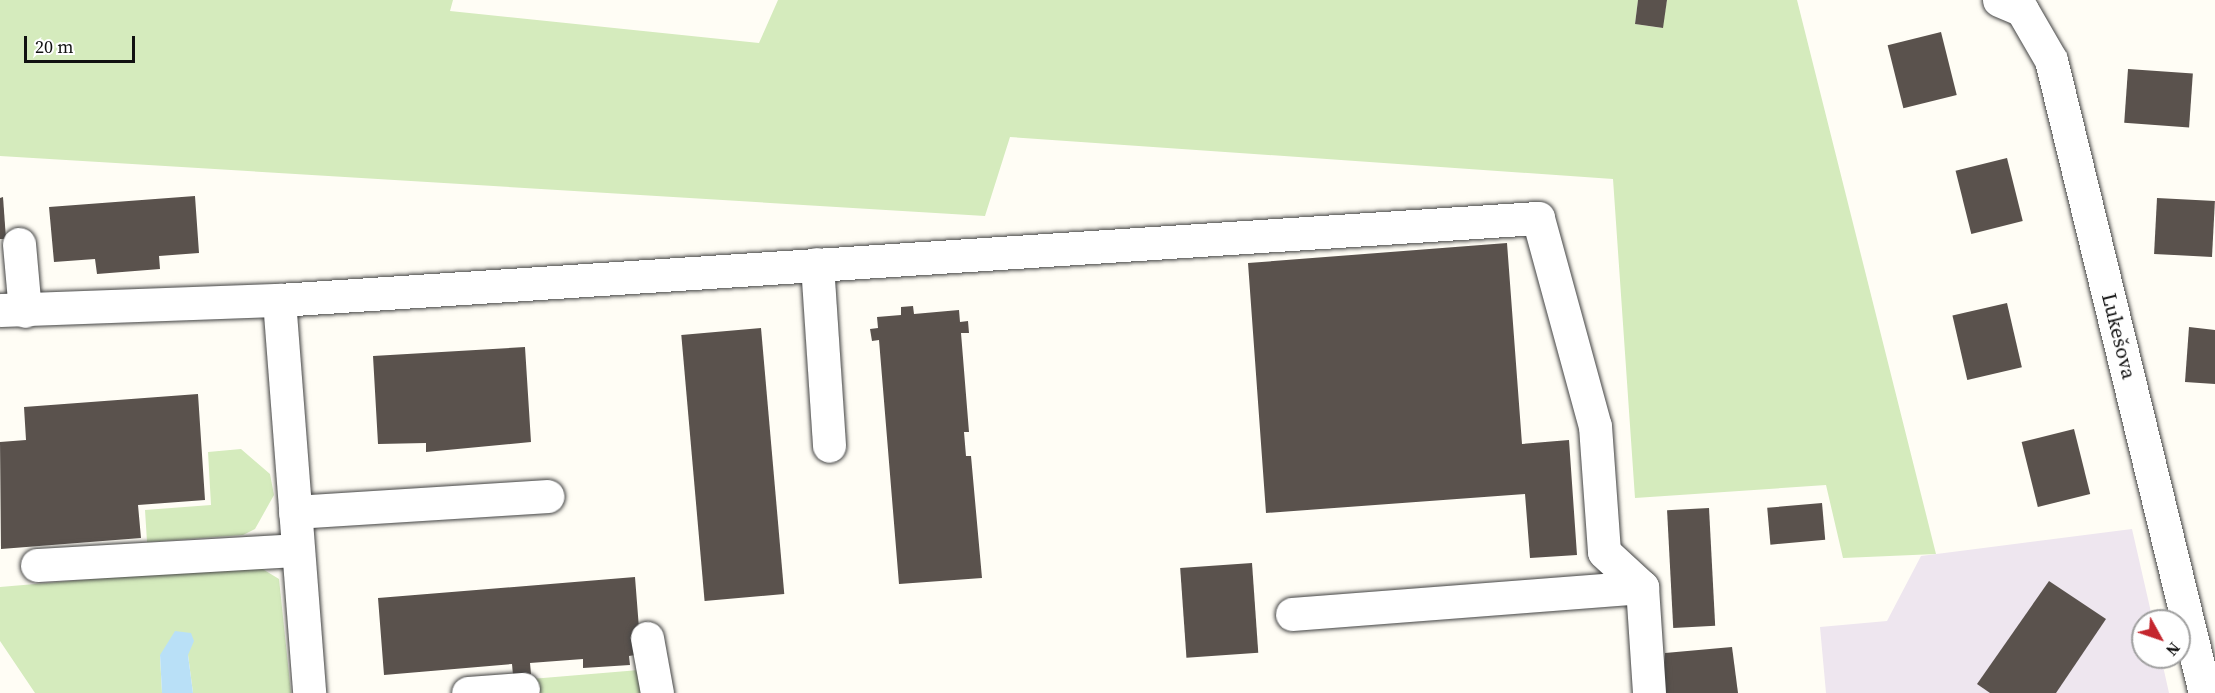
<!DOCTYPE html>
<meta charset="utf-8">
<style>
body{margin:0}
#map{position:relative;width:2215px;height:693px;overflow:hidden;background:#fffdf5;font-family:"Source Serif 4",serif}
div>[style]{position:absolute}
.industrial>*{inset:0;background:#eee6ef}
.green>*{inset:0;background:#d5ebbd}
.water>*{inset:0;background:#b9e0f7}
.building>*{inset:0;background:#5a524d;transform-origin:0 0}
.roads{filter:drop-shadow(0 0 2px #444) drop-shadow(0 0 2px #444)}
.minor>*{height:33px;margin:-16.5px;padding:0 16.5px;transform-origin:16.5px;border-radius:16.5px;background:#fff}
span{translate:-50% -50%;white-space:nowrap;text-align:center;line-height:1.15;-webkit-text-stroke:6px #fff;paint-order:stroke}
.street-label{font-size:21px;color:#111}
.north{position:absolute;left:2131px;top:609px;width:60px;height:60px;box-sizing:border-box;background:#fff;border:2px solid #a0a0a0;border-radius:50%;rotate:130deg;font-size:16px;font-weight:700;line-height:24px;text-align:center;color:#111}
.north::after{content:'';display:block;margin:auto;width:21px;height:27px;background:#c4262e;clip-path:polygon(50% 0,100% 100%,50% 72%,0 100%)}
.scale{position:absolute;left:24px;top:36px;width:111px;height:27px;box-sizing:border-box;border:3px solid #111;border-top:0;padding-left:8px;font-size:18px;line-height:21px;white-space:nowrap;color:#111;-webkit-text-stroke:4px #fff;paint-order:stroke}
</style>
<div id="map">
<div class="industrial">
<i style="clip-path:polygon(2132px 529px,2153px 621px,2143px 621px,2143px 657px,2161px 657px,2169px 693px,1826px 693px,1820px 627px,1887px 621px,1921px 556px)"></i>
</div>
<div class="green">
<i style="clip-path:polygon(0 0,453px 0,450px 11px,759px 43px,778px 0,1638px 0,1635px 24px,1662px 28px,1667px 0,1797px 0,1936px 554px,1843px 558px,1826px 485px,1635px 498px,1613px 179px,1010px 137px,985px 216px,0 156px)"></i>
<i style="clip-path:polygon(241px 449px,270px 474px,274px 495px,255px 529px,243px 535px,147px 542px,145px 510px,211px 505px,208px 452px)"></i>
<i style="clip-path:polygon(256px 565px,279px 579px,291px 693px,193px 693px,188px 655px,160px 655px,162px 693px,35px 693px,0 641px,0 587px)"></i>
<i style="clip-path:polygon(639px 670px,643px 693px,532px 693px,531px 679px)"></i>
</div>
<div class="water">
<i style="clip-path:polygon(175px 631px,191px 633px,194px 641px,188px 655px,193px 693px,162px 693px,160px 655px)"></i>
</div>
<div class="building">
<i style="clip-path:polygon(1638px 0,1667px 0,1663px 28px,1635px 24px)"></i>
<i style="left:1941px;top:32px;width:65px;height:55px;rotate:76deg"></i>
<i style="left:2128px;top:69px;width:65px;height:54px;rotate:4deg"></i>
<i style="left:2007px;top:158px;width:65px;height:53px;rotate:76deg"></i>
<i style="clip-path:polygon(195px 196px,199px 253px,159px 256px,160px 269px,97px 274px,95px 259px,54px 262px,49px 207px)"></i>
<i style="clip-path:polygon(3px 197px,6px 239px,0 239px,0 198px)"></i>
<i style="left:2157px;top:198px;width:58px;height:56px;rotate:3deg"></i>
<i style="clip-path:polygon(1507px 243px,1522px 444px,1569px 440px,1577px 555px,1530px 558px,1525px 494px,1266px 513px,1248px 263px)"></i>
<i style="left:2007px;top:303px;width:66px;height:56px;rotate:77deg"></i>
<i style="clip-path:polygon(913px 306px,914px 314px,959px 310px,960px 322px,968px 321px,969px 333px,961px 333px,969px 432px,964px 432px,966px 456px,971px 456px,982px 578px,899px 584px,879px 340px,872px 341px,870px 329px,878px 328px,877px 317px,901px 315px,901px 307px)"></i>
<i style="clip-path:polygon(2189px 327px,2215px 330px,2215px 384px,2185px 382px)"></i>
<i style="left:761px;top:328px;width:267px;height:80px;rotate:85deg"></i>
<i style="clip-path:polygon(525px 347px,531px 442px,426px 452px,426px 443px,378px 444px,373px 356px)"></i>
<i style="clip-path:polygon(198px 394px,205px 500px,138px 505px,141px 538px,1px 549px,0 442px,26px 440px,24px 407px)"></i>
<i style="left:2074px;top:429px;width:67px;height:54px;rotate:76deg"></i>
<i style="left:1822px;top:503px;width:37px;height:55px;rotate:85deg"></i>
<i style="left:1709px;top:508px;width:118px;height:42px;rotate:87deg"></i>
<i style="left:1252px;top:563px;width:90px;height:72px;rotate:86deg"></i>
<i style="clip-path:polygon(635px 577px,641px 654px,629px 656px,630px 665px,583px 668px,583px 659px,530px 663px,531px 674px,513px 675px,512px 664px,384px 675px,378px 598px)"></i>
<i style="clip-path:polygon(2049px 581px,2106px 619px,2056px 693px,1990px 693px,1977px 684px)"></i>
<i style="clip-path:polygon(1732px 647px,1738px 693px,1662px 693px,1665px 653px)"></i>
</div>
<div class="roads">
<div class="minor">
<i style="left:1999px;top:0;width:25px;rotate:23deg"></i>
<i style="left:2022px;top:10px;width:58px;rotate:59.9deg"></i>
<i style="left:2051px;top:60px;width:651px;rotate:76.33deg"></i>
<i style="left:19px;top:244px;width:67px;rotate:84.9deg"></i>
<i style="left:817px;top:264px;width:182px;rotate:86.2deg"></i>
<i style="left:279px;top:300px;width:394px;rotate:85.6deg"></i>
<i style="left:0;top:310px;width:279px;rotate:-2.1deg"></i>
<i style="left:279px;top:300px;width:1262px;rotate:-3.73deg"></i>
<i style="left:1538px;top:218px;width:216px;rotate:74.7deg"></i>
<i style="left:1595px;top:426px;width:126px;rotate:85.9deg"></i>
<i style="left:1604px;top:552px;width:52px;rotate:42.6deg"></i>
<i style="left:1642px;top:587px;width:106px;rotate:86.2deg"></i>
<i style="left:295px;top:512px;width:253px;rotate:-3.6deg"></i>
<i style="left:37px;top:565px;width:259px;rotate:-3.3deg"></i>
<i style="left:1292px;top:614px;width:351px;rotate:-4.4deg"></i>
<i style="left:647px;top:638px;width:56px;rotate:79.7deg"></i>
<i style="left:468px;top:693px;width:55px;rotate:-4.2deg"></i>
</div>
</div>
<div class="street-label">
<span style="left:2119px;top:336px;rotate:76deg">Lukešova</span>
</div>
<div class="north">N</div>
<div class="scale">20 m</div>
</div>
